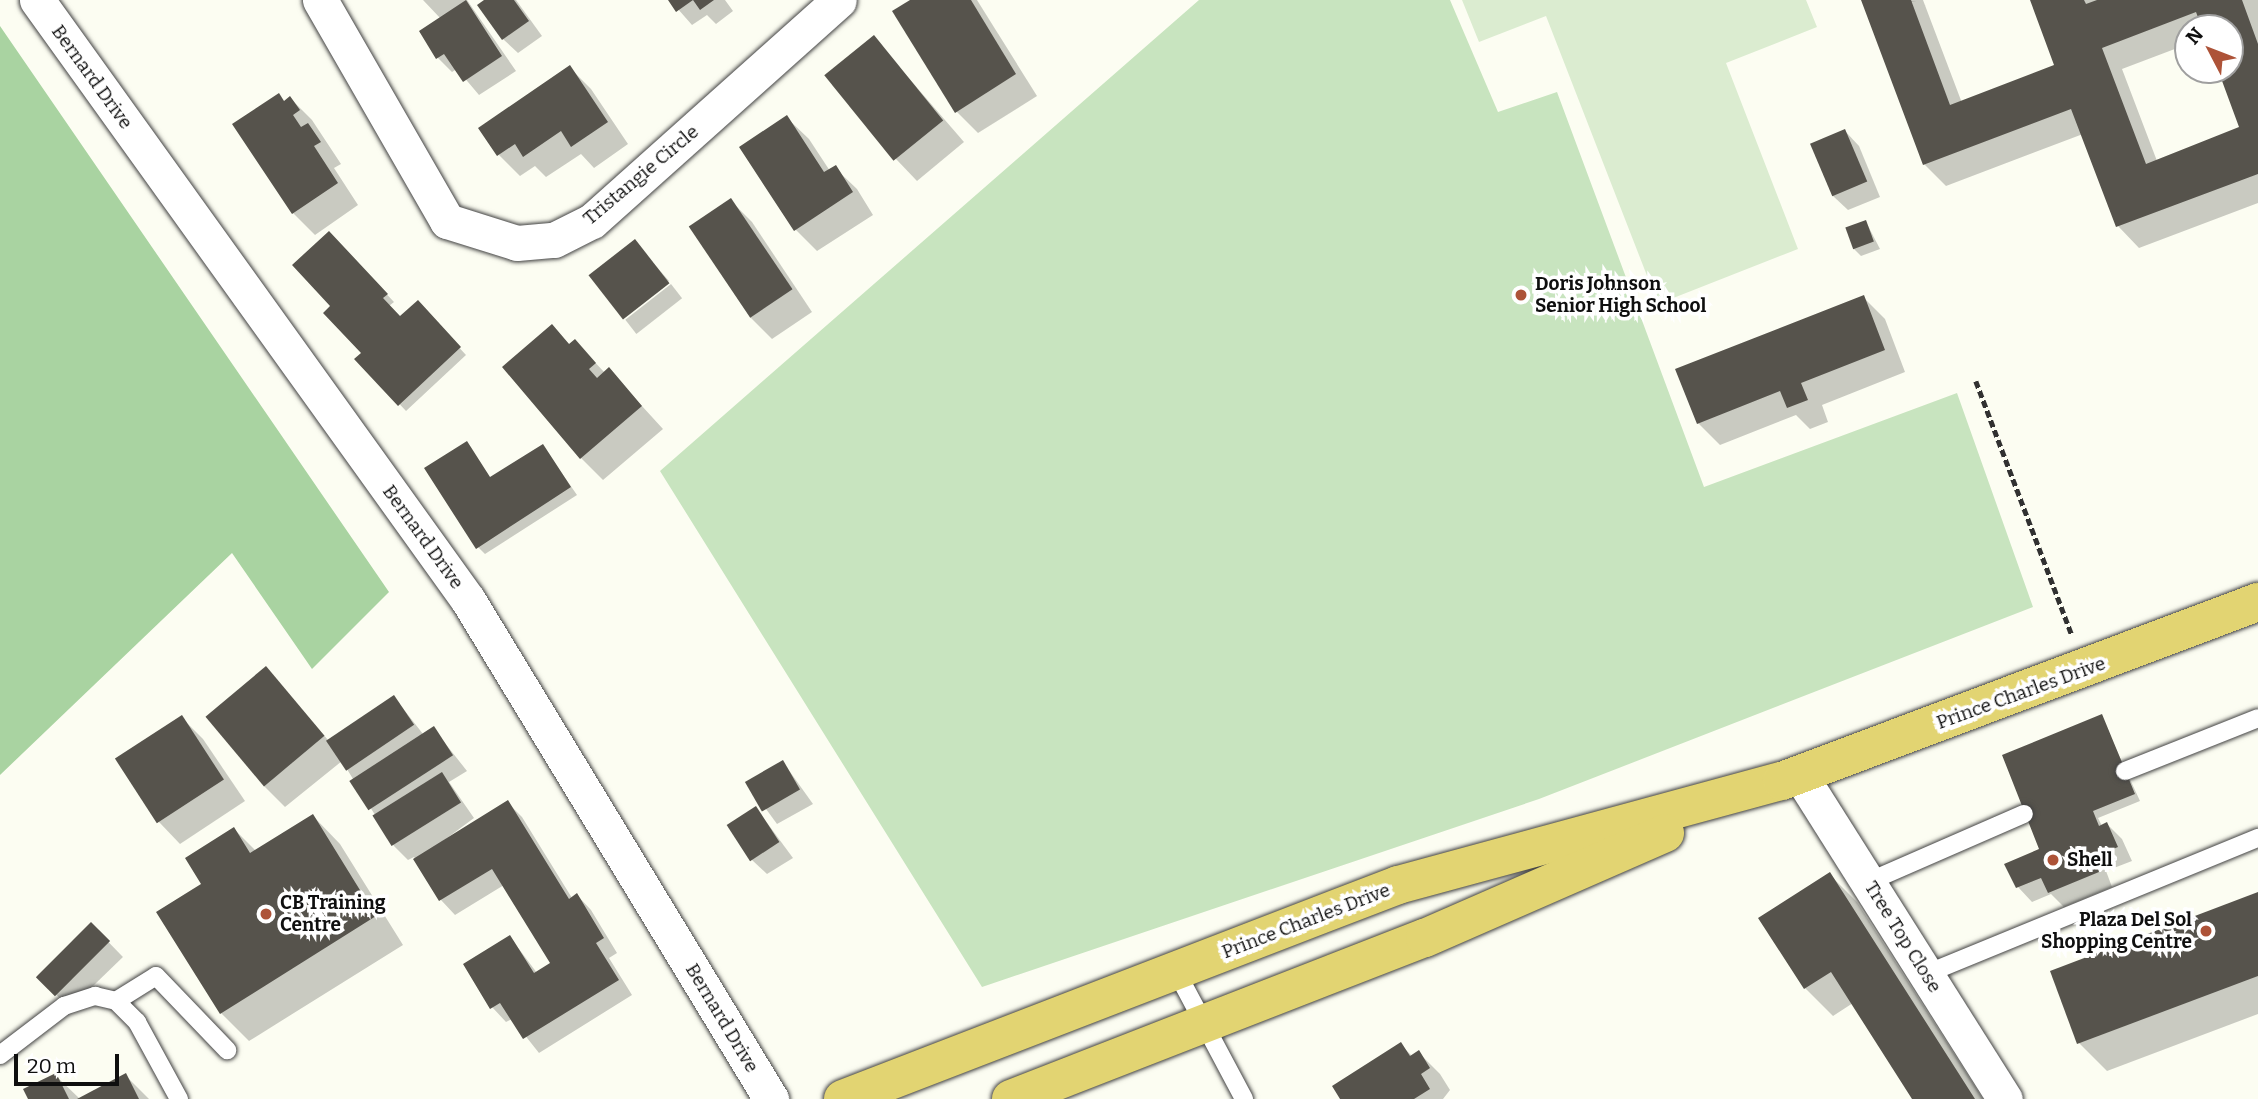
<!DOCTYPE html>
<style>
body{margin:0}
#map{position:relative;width:2258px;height:1099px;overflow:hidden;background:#fcfdf2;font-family:Bitter,serif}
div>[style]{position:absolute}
.green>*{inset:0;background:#c8e4bf}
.forest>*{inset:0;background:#a9d3a1}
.pitch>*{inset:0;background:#dbecd0}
.shadow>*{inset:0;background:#0003;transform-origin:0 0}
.building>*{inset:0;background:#56534c;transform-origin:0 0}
.path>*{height:4.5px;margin-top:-2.25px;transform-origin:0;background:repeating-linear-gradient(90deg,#313131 0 7px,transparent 0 10.5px)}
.roads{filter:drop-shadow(0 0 2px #424242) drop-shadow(0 0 2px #424242)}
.service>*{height:18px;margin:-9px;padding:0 9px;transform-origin:9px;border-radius:9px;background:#fff}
.minor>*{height:35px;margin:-17.5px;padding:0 17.5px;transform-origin:17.5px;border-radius:17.5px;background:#fff}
.trunk>*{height:38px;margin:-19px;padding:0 19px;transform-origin:19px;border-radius:19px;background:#e2d472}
.dots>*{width:19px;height:19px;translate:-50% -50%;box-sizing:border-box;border:4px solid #fff;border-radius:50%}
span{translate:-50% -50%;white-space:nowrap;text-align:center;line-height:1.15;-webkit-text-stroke:7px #fff;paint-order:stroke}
.street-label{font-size:19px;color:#0f0f0f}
.poi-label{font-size:19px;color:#0f0f0f;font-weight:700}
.left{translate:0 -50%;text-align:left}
.right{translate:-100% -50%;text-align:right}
.north{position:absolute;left:2174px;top:14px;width:70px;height:70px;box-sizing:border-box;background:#fff;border:2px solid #9f9f9f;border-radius:50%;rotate:312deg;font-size:19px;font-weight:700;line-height:28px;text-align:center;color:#0f0f0f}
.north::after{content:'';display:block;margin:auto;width:24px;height:32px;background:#ad5338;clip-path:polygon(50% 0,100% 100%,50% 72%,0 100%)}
.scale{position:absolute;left:14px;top:1054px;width:105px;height:32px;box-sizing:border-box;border:4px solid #0f0f0f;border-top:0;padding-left:9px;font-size:21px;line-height:24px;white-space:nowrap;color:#0f0f0f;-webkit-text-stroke:5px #fff;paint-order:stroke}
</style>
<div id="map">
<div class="green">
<i style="clip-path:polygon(1199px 0,1450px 0,1498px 112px,1557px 92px,1704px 487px,1957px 393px,2033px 607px,1539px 799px,982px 987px,660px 471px)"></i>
</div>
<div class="forest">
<i style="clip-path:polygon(0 26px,389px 592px,312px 669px,232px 553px,0 775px)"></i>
</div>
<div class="pitch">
<i style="clip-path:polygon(1462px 0,1806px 0,1817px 27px,1726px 63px,1798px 249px,1658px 304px,1546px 16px,1479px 42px)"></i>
</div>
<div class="shadow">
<i style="clip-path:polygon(423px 0,467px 0,516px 71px,479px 95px,457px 69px,452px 72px,438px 58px,441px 19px)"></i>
<i style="clip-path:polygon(487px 0,516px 0,542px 36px,518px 53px,503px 39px)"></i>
<i style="clip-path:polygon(670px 0,725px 0,733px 11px,716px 24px,707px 15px,692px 25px)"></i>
<i style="clip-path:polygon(914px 0,977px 0,1037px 96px,978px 133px,956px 111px)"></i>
<i style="clip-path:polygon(evenodd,1863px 0,1923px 0,1962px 103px,2057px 66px,2032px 0,2258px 0,2258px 203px,2139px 248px,2118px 226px,2083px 134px,1946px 186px,1924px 164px,1863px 0,2188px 28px,2230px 28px,2230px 70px,2220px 70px,2242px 128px,2157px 161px,2122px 69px,2188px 44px,2188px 28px)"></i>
<i style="clip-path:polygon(874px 38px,964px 142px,917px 181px,896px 159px)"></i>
<i style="clip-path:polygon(570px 68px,591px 89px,628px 144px,594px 168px,581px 154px,546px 177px,535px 166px,520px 176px,499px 155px)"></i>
<i style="clip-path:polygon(290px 98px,312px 120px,341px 164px,334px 168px,358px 205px,315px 235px,293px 213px,285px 102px)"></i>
<i style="clip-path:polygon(787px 118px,809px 139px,830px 171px,835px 168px,857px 189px,873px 215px,817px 251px,796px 230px)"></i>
<i style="clip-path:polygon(1845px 131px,1859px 146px,1880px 197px,1848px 210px,1833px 196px)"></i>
<i style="clip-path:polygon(730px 200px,752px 222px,812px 312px,772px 339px,750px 317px,690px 227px)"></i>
<i style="clip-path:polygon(1866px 222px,1880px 249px,1861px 256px,1854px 249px)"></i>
<i style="clip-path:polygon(329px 233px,394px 302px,389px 306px,400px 318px,418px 303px,466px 355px,406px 411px,357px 359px,363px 353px,333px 306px)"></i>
<i style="clip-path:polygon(635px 242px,669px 281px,622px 316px)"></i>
<i style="left:671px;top:284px;width:18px;height:58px;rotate:52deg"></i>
<i style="clip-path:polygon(1863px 297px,1885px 319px,1905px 372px,1822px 405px,1828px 422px,1810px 429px,1796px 415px,1720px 445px,1698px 423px)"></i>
<i style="clip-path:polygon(552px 327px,570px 345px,575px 341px,605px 373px,609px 370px,663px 429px,603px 480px,581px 458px)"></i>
<i style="clip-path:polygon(466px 443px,491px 479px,543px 446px,577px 495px,485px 554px,478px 547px)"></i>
<i style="clip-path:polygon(266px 668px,328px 740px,394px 697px,423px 734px,433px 728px,467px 771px,449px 782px,474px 818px,435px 847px,507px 802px,522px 817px,572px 898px,577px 895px,591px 910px,617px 953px,609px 958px,632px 995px,539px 1053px,512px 1019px,506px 1022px,492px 1007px,510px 937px,537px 973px,552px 963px,504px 885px,455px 915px,441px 900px,414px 857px,408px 860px,394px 846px,342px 761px,285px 807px,264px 786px)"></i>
<i style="clip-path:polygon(2101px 716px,2140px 801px,2098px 818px,2102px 826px,2107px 824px,2122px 839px,2132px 861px,2106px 871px,2112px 887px,2064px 907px,2051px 894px,2032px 902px,2018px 887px,2043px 850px)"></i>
<i style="clip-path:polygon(181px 717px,203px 739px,245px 801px,180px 844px,159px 822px,118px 759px)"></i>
<i style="clip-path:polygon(783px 762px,813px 804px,777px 824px,747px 783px)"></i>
<i style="clip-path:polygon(756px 808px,793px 858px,767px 874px,752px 860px)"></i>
<i style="clip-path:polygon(313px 816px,340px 844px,403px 945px,249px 1041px,221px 1013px,203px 885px,234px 829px,256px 851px)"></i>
<i style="clip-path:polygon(1829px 874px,1857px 902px,1983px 1099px,1914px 1099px,1853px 1003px,1833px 1016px,1805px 988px)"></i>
<i style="clip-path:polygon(2258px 894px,2258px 1014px,2107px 1071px,2079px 1043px)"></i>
<i style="left:91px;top:924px;width:46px;height:74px;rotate:46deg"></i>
<i style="clip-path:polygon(1401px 1045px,1412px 1056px,1418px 1052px,1440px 1074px,1450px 1090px,1443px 1099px,1342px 1099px)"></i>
<i style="clip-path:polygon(55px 1075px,80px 1099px,30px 1099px)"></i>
<i style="clip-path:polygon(126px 1076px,149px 1099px,81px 1099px)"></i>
</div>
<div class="building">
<i style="clip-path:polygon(466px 0,502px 56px,463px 82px,444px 54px,436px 59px,419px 31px)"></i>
<i style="clip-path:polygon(484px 0,514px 0,529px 21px,502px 40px,477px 5px)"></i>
<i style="clip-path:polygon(668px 0,714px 0,700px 10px,693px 0,676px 12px)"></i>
<i style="clip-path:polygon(910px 0,971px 0,1016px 74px,955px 113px,892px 11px)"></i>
<i style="clip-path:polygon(evenodd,1861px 0,1911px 0,1950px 105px,2054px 65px,2030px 0,2084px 0,2086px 4px,2097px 0,2242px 0,2258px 44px,2258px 174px,2116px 227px,2071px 109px,1923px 165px,1861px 0,2196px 12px,2202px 28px,2230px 28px,2230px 70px,2218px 70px,2239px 127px,2146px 164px,2102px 48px,2196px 12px)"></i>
<i style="left:874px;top:35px;width:110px;height:64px;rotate:51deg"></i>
<i style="clip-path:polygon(570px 65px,608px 122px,571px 147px,561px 131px,523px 157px,515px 144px,497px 156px,478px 128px)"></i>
<i style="clip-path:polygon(279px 93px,284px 101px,290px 96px,300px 110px,293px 115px,301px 127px,308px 123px,321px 142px,314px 146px,338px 183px,292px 214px,232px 124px)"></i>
<i style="clip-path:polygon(787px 115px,824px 172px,836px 165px,853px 192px,794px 231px,739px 147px)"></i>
<i style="left:1845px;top:129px;width:57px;height:38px;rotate:67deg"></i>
<i style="left:731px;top:198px;width:110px;height:51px;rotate:56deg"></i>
<i style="left:1866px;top:220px;width:23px;height:22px;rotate:70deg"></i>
<i style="clip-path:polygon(329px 231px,388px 294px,383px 298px,400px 316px,418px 300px,461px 347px,398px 406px,354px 359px,361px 353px,323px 313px,330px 306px,292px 265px)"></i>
<i style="left:635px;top:239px;width:56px;height:59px;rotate:52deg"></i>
<i style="clip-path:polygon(1864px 295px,1885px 350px,1801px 383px,1808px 400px,1787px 408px,1780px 391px,1697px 424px,1675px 369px)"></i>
<i style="clip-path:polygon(552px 324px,569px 344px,575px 339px,596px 363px,589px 369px,597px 378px,609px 367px,642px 406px,580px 459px,502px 367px)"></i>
<i style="clip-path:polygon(467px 441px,490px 477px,543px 444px,571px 487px,476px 549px,424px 468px)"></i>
<i style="left:266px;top:666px;width:91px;height:79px;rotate:50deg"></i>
<i style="left:394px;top:695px;width:36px;height:82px;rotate:56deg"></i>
<i style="clip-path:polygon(2102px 714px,2135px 794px,2093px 811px,2099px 826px,2107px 822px,2118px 847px,2093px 857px,2099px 872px,2048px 893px,2041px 878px,2016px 888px,2004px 864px,2039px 849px,2002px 755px)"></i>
<i style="left:182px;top:715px;width:77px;height:80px;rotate:57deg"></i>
<i style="left:434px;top:726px;width:35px;height:101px;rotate:57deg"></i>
<i style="left:783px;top:760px;width:34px;height:44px;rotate:60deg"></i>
<i style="left:442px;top:772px;width:36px;height:82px;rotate:58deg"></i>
<i style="clip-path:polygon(508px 800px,569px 899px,577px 893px,604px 938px,596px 943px,619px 980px,523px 1039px,500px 1003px,490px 1009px,463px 964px,510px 935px,534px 973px,550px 963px,492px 869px,439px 901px,413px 859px)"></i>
<i style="left:756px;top:806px;width:43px;height:35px;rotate:57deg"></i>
<i style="clip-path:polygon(313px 814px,376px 916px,220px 1014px,156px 912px,201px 884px,185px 858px,234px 827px,250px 853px)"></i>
<i style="clip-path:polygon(1830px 872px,1975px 1099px,1912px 1099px,1831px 972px,1804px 989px,1758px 918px)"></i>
<i style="clip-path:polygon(2258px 892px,2258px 976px,2077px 1044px,2050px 971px)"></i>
<i style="left:91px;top:922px;width:27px;height:78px;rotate:45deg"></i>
<i style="clip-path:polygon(1401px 1042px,1410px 1056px,1419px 1050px,1430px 1068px,1421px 1074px,1430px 1089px,1414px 1099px,1340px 1099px,1332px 1086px)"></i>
<i style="clip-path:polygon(56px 1073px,69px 1099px,28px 1099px,23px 1089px)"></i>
<i style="clip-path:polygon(126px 1073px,139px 1099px,77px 1099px)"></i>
</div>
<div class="path">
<i style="left:1976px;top:381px;width:272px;rotate:69.3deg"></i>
</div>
<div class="roads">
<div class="service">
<i style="left:2125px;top:771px;width:143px;rotate:-21.7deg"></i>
<i style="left:1868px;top:882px;width:170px;rotate:-23.6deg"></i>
<i style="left:1176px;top:971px;width:145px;rotate:62deg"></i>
<i style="left:1926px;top:974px;width:359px;rotate:-22.3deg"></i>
<i style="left:116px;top:1001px;width:47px;rotate:-32deg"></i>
<i style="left:156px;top:976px;width:103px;rotate:46.2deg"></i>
<i style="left:0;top:1055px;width:81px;rotate:-37.4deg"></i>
<i style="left:64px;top:1006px;width:33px;rotate:-18deg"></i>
<i style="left:95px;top:996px;width:22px;rotate:13deg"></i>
<i style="left:116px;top:1001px;width:30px;rotate:45deg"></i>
<i style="left:137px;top:1022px;width:88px;rotate:61.4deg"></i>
</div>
<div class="minor">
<i style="left:37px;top:0;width:739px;rotate:54.31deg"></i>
<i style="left:468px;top:600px;width:584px;rotate:58.73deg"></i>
<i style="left:320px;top:0;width:255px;rotate:60.1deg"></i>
<i style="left:447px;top:221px;width:73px;rotate:17.4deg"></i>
<i style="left:517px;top:243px;width:37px;rotate:-5deg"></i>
<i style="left:554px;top:240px;width:42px;rotate:-26.6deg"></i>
<i style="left:592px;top:221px;width:331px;rotate:-41.8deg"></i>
<i style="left:1800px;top:775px;width:383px;rotate:57.7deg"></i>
</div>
<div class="trunk">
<i style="left:843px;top:1099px;width:595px;rotate:-21.09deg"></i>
<i style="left:1398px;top:885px;width:398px;rotate:-15.2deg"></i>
<i style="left:1782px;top:781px;width:509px;rotate:-20.61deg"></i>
<i style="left:1011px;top:1099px;width:444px;rotate:-21.3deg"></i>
<i style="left:1425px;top:938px;width:262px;rotate:-23.6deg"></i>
</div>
</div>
<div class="dots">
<i style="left:1521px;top:295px;background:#ad5338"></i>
<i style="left:2053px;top:860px;background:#ad5338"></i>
<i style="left:266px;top:914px;background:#ad5338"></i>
<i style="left:2206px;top:931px;background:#ad5338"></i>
</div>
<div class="street-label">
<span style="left:92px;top:77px;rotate:54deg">Bernard Drive</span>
<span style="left:641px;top:175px;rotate:-40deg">Tristangie Circle</span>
<span style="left:423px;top:537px;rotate:54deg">Bernard Drive</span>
<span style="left:2021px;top:693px;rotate:-20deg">Prince Charles Drive</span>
<span style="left:1306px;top:921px;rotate:-21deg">Prince Charles Drive</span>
<span style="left:1903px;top:937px;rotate:58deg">Tree Top Close</span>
<span style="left:722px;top:1018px;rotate:59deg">Bernard Drive</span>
</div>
<div class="poi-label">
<span class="left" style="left:1535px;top:295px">Doris Johnson<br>Senior High School</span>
<span class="left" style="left:2067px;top:860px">Shell</span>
<span class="left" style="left:280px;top:914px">CB Training<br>Centre</span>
<span class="right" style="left:2192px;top:931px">Plaza Del Sol<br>Shopping Centre</span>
</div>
<div class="north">N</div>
<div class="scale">20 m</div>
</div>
